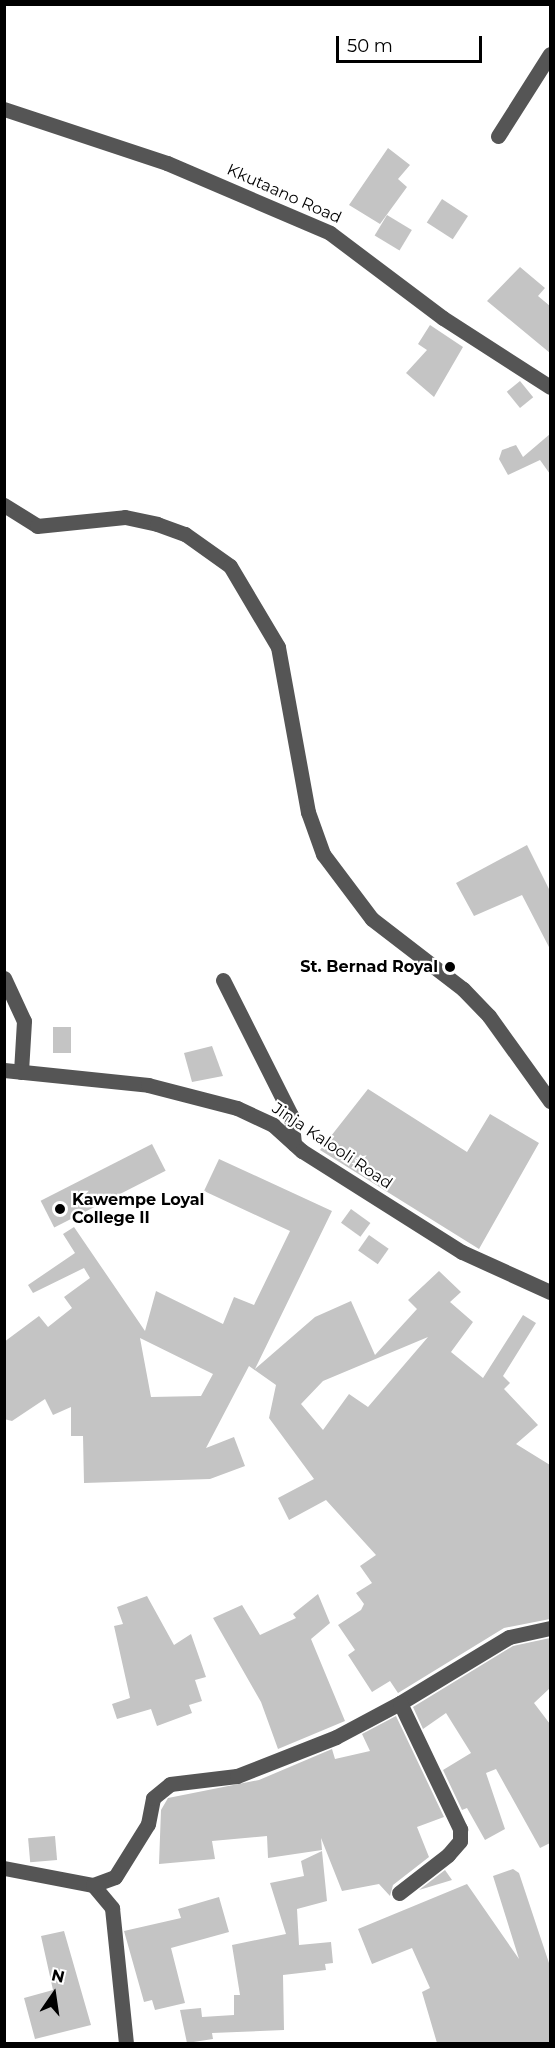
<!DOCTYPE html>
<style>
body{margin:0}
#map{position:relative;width:555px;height:2048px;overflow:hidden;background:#fff;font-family:Montserrat,sans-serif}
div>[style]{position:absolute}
.building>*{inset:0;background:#c4c4c4;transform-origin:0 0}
.minor>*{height:15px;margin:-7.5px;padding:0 7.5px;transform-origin:7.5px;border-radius:7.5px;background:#555}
.dots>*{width:16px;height:16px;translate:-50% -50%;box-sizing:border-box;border:3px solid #fff;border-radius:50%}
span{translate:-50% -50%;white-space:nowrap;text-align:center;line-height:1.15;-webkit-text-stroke:4.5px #fff;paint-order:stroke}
.street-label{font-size:16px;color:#000}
.poi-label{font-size:16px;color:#000;font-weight:700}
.right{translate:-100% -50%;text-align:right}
.left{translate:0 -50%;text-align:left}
.frame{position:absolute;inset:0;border:6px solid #000;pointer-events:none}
.north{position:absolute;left:24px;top:1964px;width:60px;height:60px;-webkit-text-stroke:4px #fff;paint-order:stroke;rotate:13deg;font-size:16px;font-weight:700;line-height:24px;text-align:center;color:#000}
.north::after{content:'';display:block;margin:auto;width:21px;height:27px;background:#000;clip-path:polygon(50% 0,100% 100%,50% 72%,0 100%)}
.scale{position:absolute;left:336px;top:36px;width:146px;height:27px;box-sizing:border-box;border:3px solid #000;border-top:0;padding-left:8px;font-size:18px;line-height:21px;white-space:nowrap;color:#000;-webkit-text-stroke:4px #fff;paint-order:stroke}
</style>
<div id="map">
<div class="building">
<i style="clip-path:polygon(388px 148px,410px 165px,398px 179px,407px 187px,380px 224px,349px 205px)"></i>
<i style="left:442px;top:199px;width:31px;height:28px;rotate:33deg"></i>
<i style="left:387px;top:215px;width:29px;height:24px;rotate:31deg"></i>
<i style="clip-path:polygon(520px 267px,545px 288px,538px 296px,550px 306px,550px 353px,487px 301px)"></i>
<i style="clip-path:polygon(430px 325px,463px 347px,434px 397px,406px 373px,427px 350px,418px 344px)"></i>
<i style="left:520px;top:381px;width:21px;height:17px;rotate:51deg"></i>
<i style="clip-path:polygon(550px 434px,550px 474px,540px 460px,508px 475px,499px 459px,502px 450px,516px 445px,523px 457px)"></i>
<i style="clip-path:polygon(527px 845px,550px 891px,550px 949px,522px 895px,474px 916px,456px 883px)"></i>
<i style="left:53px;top:1027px;width:18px;height:26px"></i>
<i style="clip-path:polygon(212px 1046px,223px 1076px,192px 1082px,184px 1053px)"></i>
<i style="clip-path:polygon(368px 1089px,467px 1152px,490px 1114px,539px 1143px,479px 1249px,320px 1150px)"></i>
<i style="left:152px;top:1144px;width:30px;height:125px;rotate:63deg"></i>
<i style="clip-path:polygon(evenodd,219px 1159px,332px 1211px,255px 1369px,315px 1317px,351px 1301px,375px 1355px,417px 1309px,408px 1300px,439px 1271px,461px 1292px,450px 1302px,473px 1322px,451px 1352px,483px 1378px,523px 1315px,536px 1323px,503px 1376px,510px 1383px,504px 1389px,538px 1425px,516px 1444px,550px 1465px,550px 1619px,504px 1628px,398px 1693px,390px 1681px,372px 1692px,348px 1655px,355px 1650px,338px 1625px,361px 1610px,364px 1604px,356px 1593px,372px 1583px,360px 1566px,376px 1555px,326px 1500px,289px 1520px,278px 1498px,314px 1479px,269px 1418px,276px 1385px,249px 1366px,206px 1448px,234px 1437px,245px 1466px,210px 1479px,84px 1483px,83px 1436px,71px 1436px,71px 1407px,53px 1415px,45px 1399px,12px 1421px,4px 1419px,4px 1342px,39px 1316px,48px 1327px,72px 1308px,64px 1297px,90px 1278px,84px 1268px,33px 1293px,28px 1285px,75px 1253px,63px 1234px,74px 1227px,145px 1331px,156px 1291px,223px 1324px,234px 1297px,254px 1305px,290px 1231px,204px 1191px,219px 1159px,428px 1337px,368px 1407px,349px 1394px,323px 1430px,301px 1404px,323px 1381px,428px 1337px,219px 1159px,140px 1338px,213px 1374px,201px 1396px,151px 1397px,140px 1338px)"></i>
<i style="left:351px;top:1209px;width:24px;height:17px;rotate:36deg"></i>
<i style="left:369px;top:1235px;width:24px;height:19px;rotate:35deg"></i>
<i style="clip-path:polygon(318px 1594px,330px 1623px,311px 1639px,345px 1721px,278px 1749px,261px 1702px,213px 1618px,242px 1605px,260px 1635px,296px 1618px,293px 1614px)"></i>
<i style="clip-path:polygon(147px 1596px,174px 1645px,191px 1634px,206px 1677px,195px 1680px,202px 1701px,189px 1705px,192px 1713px,157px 1726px,151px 1709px,117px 1719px,112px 1704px,130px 1698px,114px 1626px,123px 1624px,117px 1607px)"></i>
<i style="clip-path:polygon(550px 1638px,550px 1688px,534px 1703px,550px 1724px,550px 1843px,540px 1848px,496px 1769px,486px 1773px,505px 1829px,485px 1840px,467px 1808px,462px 1810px,443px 1770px,471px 1753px,446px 1713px,423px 1729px,413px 1707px,513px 1646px)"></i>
<i style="clip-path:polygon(396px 1716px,444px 1817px,417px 1827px,429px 1857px,393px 1885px,390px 1896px,379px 1884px,342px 1891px,321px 1838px,322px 1850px,268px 1858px,267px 1836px,212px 1841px,215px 1859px,159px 1864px,161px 1810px,168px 1798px,259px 1780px,332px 1749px,335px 1759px,370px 1751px,362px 1734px)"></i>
<i style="left:55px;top:1836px;width:24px;height:27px;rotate:85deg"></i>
<i style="clip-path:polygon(322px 1851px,327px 1901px,297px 1909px,299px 1945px,331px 1942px,333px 1963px,325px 1964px,326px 1970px,283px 1975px,284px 2030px,212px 2033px,213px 2039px,187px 2043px,180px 2010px,201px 2008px,202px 2017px,234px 2015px,234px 1995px,240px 1995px,232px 1945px,286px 1934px,270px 1883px,304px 1876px,301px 1861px)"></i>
<i style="clip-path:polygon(513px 1869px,519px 1873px,550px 1966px,550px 2043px,437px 2043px,422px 1992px,430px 1988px,412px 1948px,372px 1964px,358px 1929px,467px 1884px,519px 1959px,493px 1876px)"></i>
<i style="clip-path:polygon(445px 1870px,452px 1880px,419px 1890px)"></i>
<i style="clip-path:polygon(219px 1897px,229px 1932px,171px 1948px,185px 2003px,155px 2010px,152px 2000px,144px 2002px,124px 1931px,181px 1918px,178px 1909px)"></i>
<i style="clip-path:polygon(64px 1931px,91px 2025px,35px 2039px,24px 1998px,53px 1990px,41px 1936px)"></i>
</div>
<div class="minor">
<i style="left:4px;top:109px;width:172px;rotate:18.3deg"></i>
<i style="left:167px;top:163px;width:177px;rotate:23.2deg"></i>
<i style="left:330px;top:233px;width:141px;rotate:37deg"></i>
<i style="left:443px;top:318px;width:127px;rotate:32.8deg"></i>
<i style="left:498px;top:136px;width:97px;rotate:-57.6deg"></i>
<i style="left:4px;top:505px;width:39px;rotate:32deg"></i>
<i style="left:37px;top:526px;width:88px;rotate:-5.8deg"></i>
<i style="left:125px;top:517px;width:33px;rotate:12deg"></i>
<i style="left:157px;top:524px;width:30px;rotate:20deg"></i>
<i style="left:185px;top:534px;width:55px;rotate:35.4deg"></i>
<i style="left:230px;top:566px;width:94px;rotate:59.3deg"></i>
<i style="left:278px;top:647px;width:168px;rotate:79.7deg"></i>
<i style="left:308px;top:812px;width:45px;rotate:70.3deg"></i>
<i style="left:323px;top:854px;width:81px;rotate:53deg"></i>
<i style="left:372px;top:919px;width:115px;rotate:37.6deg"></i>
<i style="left:463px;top:989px;width:37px;rotate:46deg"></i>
<i style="left:489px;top:1016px;width:105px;rotate:54.3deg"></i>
<i style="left:4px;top:978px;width:47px;rotate:65.1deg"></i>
<i style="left:24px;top:1021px;width:51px;rotate:93.4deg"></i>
<i style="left:223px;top:980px;width:151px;rotate:63.3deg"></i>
<i style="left:291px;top:1115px;width:29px;rotate:84deg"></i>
<i style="left:4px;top:1070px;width:145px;rotate:5.9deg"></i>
<i style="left:148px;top:1085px;width:92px;rotate:14.5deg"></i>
<i style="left:237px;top:1108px;width:40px;rotate:25deg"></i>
<i style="left:273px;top:1125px;width:39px;rotate:42deg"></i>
<i style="left:302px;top:1151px;width:189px;rotate:32.3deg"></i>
<i style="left:462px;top:1252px;width:97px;rotate:24.4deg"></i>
<i style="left:400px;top:1703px;width:127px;rotate:-31.2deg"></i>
<i style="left:509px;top:1637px;width:42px;rotate:-12.4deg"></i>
<i style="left:4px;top:1868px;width:91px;rotate:10.8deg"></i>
<i style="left:93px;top:1885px;width:30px;rotate:50deg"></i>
<i style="left:112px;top:1908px;width:137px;rotate:84.1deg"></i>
<i style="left:93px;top:1885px;width:23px;rotate:-20deg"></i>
<i style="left:115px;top:1877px;width:62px;rotate:-58.1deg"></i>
<i style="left:148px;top:1824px;width:26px;rotate:-79deg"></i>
<i style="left:153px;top:1798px;width:22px;rotate:-39deg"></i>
<i style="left:170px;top:1784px;width:67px;rotate:-6.8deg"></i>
<i style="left:237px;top:1776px;width:106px;rotate:-21.5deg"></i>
<i style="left:336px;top:1737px;width:72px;rotate:-28deg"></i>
<i style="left:400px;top:1703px;width:140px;rotate:64.5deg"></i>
<i style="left:460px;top:1829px;width:12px;rotate:90deg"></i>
<i style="left:460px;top:1841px;width:18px;rotate:131deg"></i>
<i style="left:448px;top:1855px;width:62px;rotate:142.2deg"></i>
</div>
<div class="dots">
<i style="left:450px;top:967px;background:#000"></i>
<i style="left:60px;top:1209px;background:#000"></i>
</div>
<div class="street-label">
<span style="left:284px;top:194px;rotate:24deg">Kkutaano Road</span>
<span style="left:332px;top:1146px;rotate:34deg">Jinja Kalooli Road</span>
</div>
<div class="poi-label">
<span class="right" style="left:438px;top:967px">St. Bernad Royal</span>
<span class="left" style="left:72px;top:1209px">Kawempe Loyal<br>College II</span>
</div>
<div class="frame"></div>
<div class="north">N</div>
<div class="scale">50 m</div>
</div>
